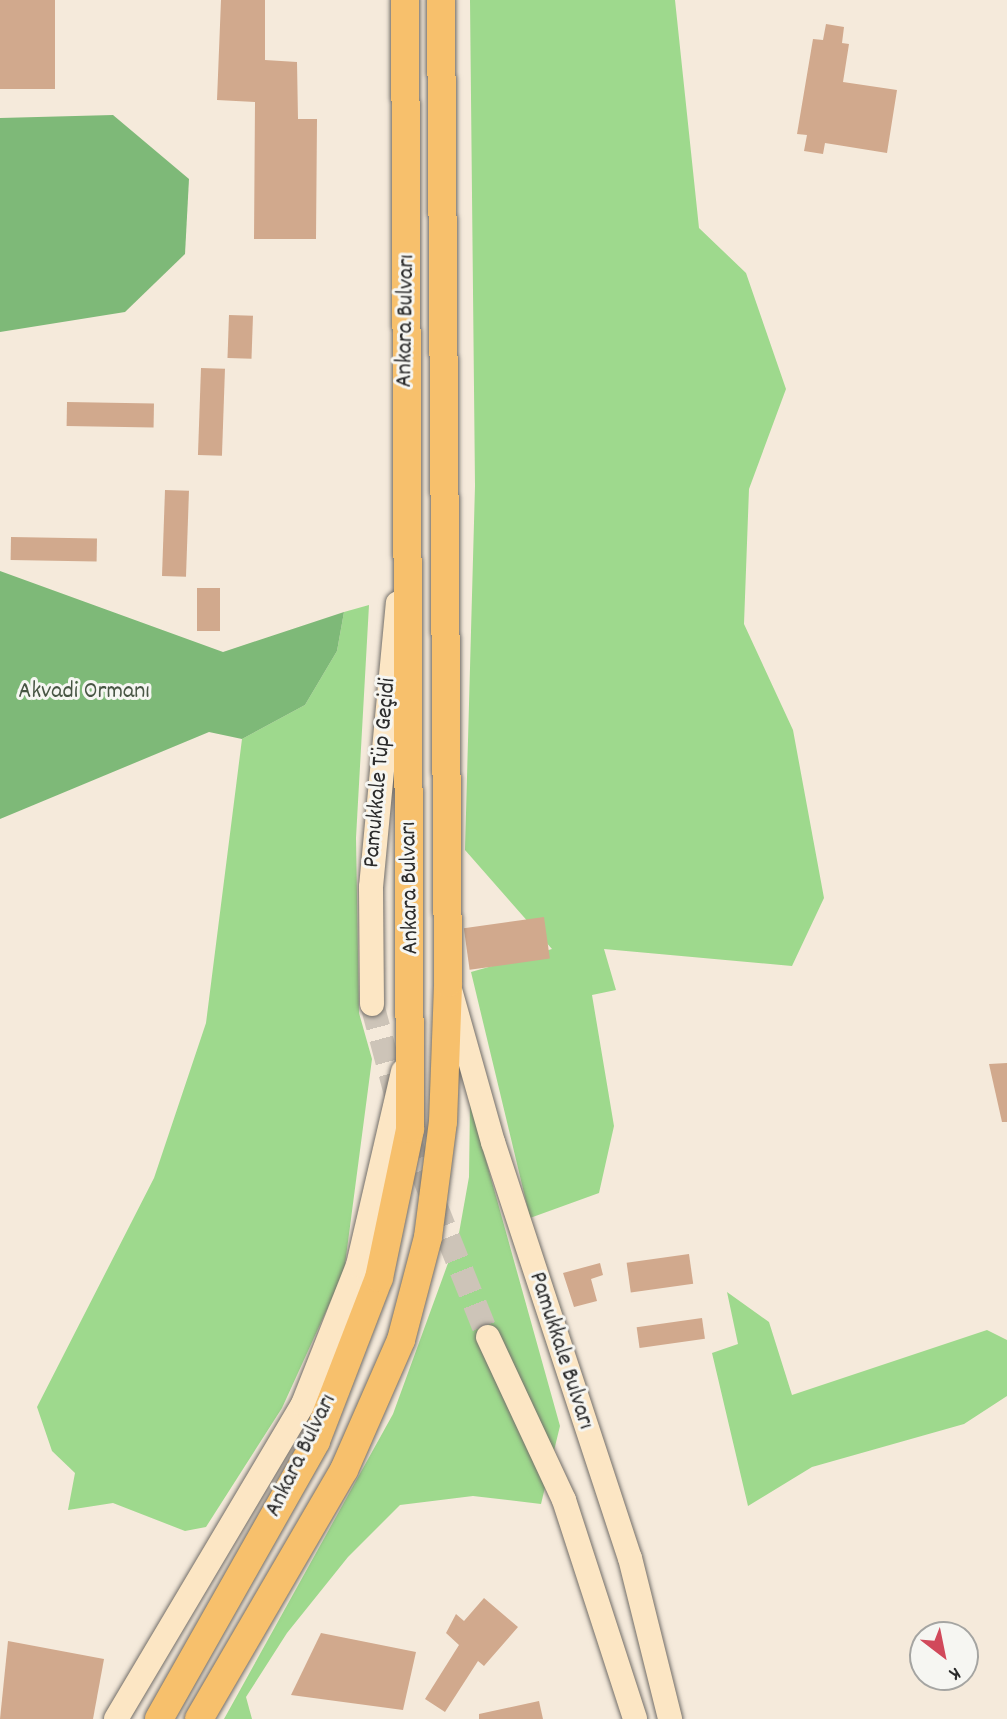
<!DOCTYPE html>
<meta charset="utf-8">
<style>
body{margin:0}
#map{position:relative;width:1007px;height:1719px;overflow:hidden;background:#f5eadb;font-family:Dekko,sans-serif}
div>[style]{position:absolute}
.green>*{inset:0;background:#9ed98d}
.forest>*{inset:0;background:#7eb978}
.building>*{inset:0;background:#d1a98d;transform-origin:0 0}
.secondary-tunnel>*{height:24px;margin-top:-12px;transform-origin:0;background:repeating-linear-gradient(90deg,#cdc4b8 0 24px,transparent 0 36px)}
.roads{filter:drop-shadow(0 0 2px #726e69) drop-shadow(0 0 2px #726e69)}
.secondary>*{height:24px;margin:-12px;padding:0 12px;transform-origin:12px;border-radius:12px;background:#fce6c4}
.primary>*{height:28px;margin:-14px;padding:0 14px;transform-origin:14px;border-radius:14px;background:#f7c06c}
span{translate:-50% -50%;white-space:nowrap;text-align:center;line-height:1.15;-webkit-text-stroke:6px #f6f6f2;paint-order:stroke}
.street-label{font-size:24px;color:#2b2b2b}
.park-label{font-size:24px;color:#485644}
.north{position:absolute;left:909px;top:1621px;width:70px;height:70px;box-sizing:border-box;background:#f6f6f2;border:2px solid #a5a5a2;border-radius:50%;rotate:148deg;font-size:19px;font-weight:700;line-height:28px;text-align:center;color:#2b2b2b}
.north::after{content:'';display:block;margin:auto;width:24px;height:32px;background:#d1495b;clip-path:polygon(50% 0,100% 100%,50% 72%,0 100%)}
</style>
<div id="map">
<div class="green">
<i style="clip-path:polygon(470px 0,675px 0,699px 228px,746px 273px,786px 389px,749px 489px,744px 624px,793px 730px,824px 898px,792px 966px,604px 949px,616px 990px,592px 995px,614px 1126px,599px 1193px,530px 1218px,471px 972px,552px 949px,465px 850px,475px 486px)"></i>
<i style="clip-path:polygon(369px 605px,356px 838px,359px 1013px,372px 1059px,344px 1272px,282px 1408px,206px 1527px,185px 1531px,113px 1503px,68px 1510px,75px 1473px,52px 1451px,37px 1407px,154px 1178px,206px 1023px,242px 739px,305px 705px,337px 651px,344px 612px)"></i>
<i style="clip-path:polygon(470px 1103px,560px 1426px,541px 1504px,473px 1496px,400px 1505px,348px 1557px,287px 1633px,246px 1697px,252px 1719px,224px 1719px,393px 1414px,459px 1233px,469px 1177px)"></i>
<i style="clip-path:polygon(727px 1292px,769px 1322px,792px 1395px,987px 1330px,1007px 1340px,1007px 1396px,964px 1424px,812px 1467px,748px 1506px,712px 1353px,738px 1344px)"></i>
</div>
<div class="forest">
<i style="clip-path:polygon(113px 115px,189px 179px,185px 254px,125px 312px,0 332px,0 118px)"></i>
<i style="clip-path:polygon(0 571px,223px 652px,344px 612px,337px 651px,305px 705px,242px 739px,209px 732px,0 819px)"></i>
</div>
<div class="building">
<i style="left:0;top:0;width:55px;height:89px"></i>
<i style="clip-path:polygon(221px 0,265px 0,265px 60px,297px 62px,298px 119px,317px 119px,316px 239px,254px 239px,255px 102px,217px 100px)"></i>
<i style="clip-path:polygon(826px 24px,844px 27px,842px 43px,849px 44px,843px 82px,897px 90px,887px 153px,825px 143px,823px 154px,804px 151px,807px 135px,797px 134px,813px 39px,823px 40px)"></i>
<i style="left:229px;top:315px;width:24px;height:43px;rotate:2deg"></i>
<i style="left:201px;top:368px;width:24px;height:87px;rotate:2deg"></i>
<i style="left:67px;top:402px;width:87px;height:24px;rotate:1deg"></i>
<i style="left:165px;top:490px;width:24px;height:86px;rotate:2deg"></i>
<i style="left:11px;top:537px;width:86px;height:23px;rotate:1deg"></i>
<i style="left:197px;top:588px;width:23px;height:43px"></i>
<i style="left:544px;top:917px;width:42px;height:81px;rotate:82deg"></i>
<i style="clip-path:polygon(1007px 1063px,1007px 1122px,1002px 1122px,989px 1064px)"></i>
<i style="left:689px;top:1254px;width:30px;height:63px;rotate:82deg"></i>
<i style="clip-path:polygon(600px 1263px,603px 1275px,591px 1279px,597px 1301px,574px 1307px,563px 1273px)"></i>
<i style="left:702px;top:1318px;width:21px;height:66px;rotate:82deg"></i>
<i style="clip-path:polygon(484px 1598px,518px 1627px,484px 1666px,478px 1661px,445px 1712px,425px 1699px,459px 1645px,446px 1633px,456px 1614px,464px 1621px)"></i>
<i style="clip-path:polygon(321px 1633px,416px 1652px,403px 1710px,291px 1695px)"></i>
<i style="clip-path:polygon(8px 1641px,104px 1659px,93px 1719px,0 1719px)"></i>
<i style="clip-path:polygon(539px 1701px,543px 1719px,479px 1719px,479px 1714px)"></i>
</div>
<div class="secondary-tunnel">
<i style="left:372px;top:1004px;width:101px;rotate:75.1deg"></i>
<i style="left:408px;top:1137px;width:215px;rotate:68.2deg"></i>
</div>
<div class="roads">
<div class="secondary">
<i style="left:451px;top:993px;width:155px;rotate:74.3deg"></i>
<i style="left:493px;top:1142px;width:438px;rotate:71.8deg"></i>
<i style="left:630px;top:1558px;width:166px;rotate:76deg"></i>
<i style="left:372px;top:1004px;width:117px;rotate:-90.5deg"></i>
<i style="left:371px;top:887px;width:285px;rotate:-84.6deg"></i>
<i style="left:488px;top:1337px;width:180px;rotate:65deg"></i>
<i style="left:564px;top:1500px;width:230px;rotate:72deg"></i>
<i style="left:116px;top:1719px;width:366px;rotate:-59.3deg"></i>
<i style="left:303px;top:1404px;width:149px;rotate:-68.4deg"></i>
<i style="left:358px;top:1265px;width:199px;rotate:-76.9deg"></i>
</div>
<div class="primary">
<i style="left:159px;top:1719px;width:319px;rotate:-60.5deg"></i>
<i style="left:316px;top:1441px;width:175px;rotate:-68.9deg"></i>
<i style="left:379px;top:1278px;width:152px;rotate:-78.2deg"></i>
<i style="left:410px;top:1129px;width:1129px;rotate:-90.25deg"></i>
<i style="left:199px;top:1719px;width:288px;rotate:-59.8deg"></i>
<i style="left:344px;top:1470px;width:142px;rotate:-66.3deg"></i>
<i style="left:401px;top:1340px;width:106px;rotate:-75.3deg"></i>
<i style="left:428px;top:1237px;width:116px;rotate:-82.6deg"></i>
<i style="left:443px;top:1122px;width:139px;rotate:-87.9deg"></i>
<i style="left:448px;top:983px;width:983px;rotate:-90.41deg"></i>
</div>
</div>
<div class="street-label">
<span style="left:407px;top:321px;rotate:-89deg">Ankara Bulvarı</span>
<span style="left:381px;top:773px;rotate:-85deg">Pamukkale Tüp Geçidi</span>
<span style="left:411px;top:888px;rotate:-91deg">Ankara Bulvarı</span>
<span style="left:560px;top:1351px;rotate:72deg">Pamukkale Bulvarı</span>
<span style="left:302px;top:1456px;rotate:-64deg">Ankara Bulvarı</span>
</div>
<div class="park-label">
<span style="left:84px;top:693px">Akvadi Ormanı</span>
</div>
<div class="north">K</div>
</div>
